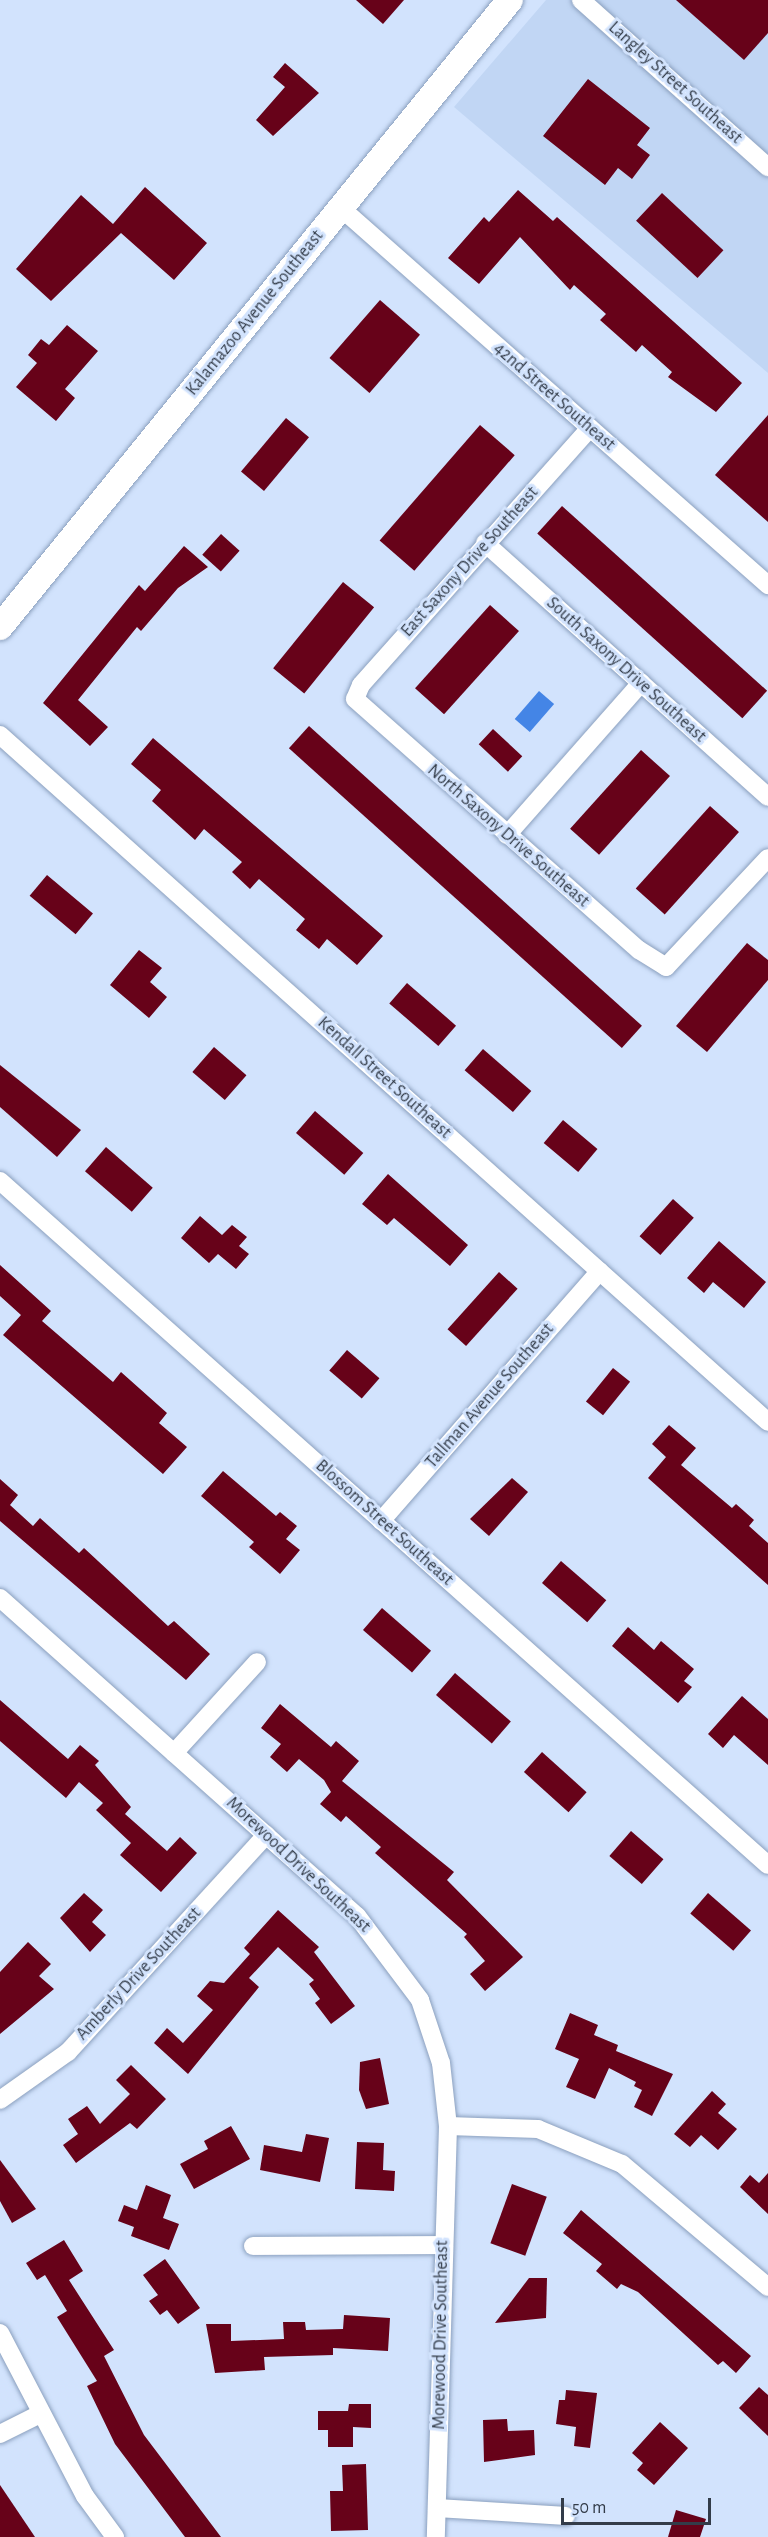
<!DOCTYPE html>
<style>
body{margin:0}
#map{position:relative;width:768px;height:2537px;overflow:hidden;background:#d2e3fd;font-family:"Alegreya Sans",sans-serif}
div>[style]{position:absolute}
.built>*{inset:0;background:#c1d6f4}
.water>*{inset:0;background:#4485e6;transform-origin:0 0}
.building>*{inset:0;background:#670219;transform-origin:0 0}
.roads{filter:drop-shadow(0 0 2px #8ba0be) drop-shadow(0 0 2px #8ba0be)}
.minor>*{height:18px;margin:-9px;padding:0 9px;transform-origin:9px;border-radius:9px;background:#fff}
.secondary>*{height:26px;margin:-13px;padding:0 13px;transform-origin:13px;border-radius:13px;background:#fff}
span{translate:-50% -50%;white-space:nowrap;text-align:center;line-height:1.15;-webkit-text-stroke:6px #d2e3fd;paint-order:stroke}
.street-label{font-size:18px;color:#333c49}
.scale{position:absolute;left:561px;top:2498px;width:150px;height:27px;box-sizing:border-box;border:3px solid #333c49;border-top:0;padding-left:8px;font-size:18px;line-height:21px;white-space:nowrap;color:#333c49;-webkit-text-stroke:4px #d2e3fd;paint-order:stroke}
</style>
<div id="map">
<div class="built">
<i style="clip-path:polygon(546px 0,768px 0,768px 373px,454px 107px)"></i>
</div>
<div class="water">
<i style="left:539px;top:691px;width:20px;height:37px;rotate:41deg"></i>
</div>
<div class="building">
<i style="clip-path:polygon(356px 0,404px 0,383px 24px)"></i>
<i style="clip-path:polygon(676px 0,768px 0,768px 33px,744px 60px)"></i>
<i style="clip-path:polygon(285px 63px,319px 93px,273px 136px,256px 120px,285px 87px,273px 77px)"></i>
<i style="clip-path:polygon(588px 79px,650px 128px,637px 145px,650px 155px,632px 179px,618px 168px,605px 185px,543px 136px)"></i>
<i style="clip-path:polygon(145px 187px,207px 243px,174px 280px,121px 233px,51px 301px,16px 269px,81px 195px,113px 224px)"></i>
<i style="clip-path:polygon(518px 190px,553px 221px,557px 217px,742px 383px,716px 412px,668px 377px,672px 372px,642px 345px,636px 352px,600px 320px,606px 314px,574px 285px,570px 290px,520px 237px,479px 284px,448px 258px,484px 217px,489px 222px)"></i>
<i style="left:662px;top:193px;width:84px;height:38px;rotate:43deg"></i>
<i style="left:380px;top:300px;width:53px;height:77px;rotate:41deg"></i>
<i style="clip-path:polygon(67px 325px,98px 351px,65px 389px,75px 398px,56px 421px,16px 387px,37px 363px,28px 355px,41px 339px,49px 345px)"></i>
<i style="clip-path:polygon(768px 415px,768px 522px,715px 475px)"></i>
<i style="left:286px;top:418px;width:30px;height:70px;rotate:40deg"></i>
<i style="left:480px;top:425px;width:46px;height:153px;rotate:41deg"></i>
<i style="left:562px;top:506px;width:276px;height:37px;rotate:42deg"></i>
<i style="left:221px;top:534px;width:25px;height:28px;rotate:42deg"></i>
<i style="clip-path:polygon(184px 546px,208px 567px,178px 588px,141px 631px,137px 627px,78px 700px,108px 727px,90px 746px,43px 703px,139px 585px,145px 591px)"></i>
<i style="left:343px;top:582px;width:40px;height:111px;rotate:39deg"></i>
<i style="left:490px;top:605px;width:39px;height:112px;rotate:42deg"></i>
<i style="left:309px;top:726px;width:448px;height:30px;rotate:42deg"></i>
<i style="left:493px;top:729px;width:40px;height:21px;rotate:43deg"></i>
<i style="clip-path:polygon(153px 738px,383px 936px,357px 965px,327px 939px,319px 949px,296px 930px,305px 919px,259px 879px,250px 889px,232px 872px,242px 862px,204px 829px,195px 840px,152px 801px,161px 790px,131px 764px)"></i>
<i style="left:641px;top:750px;width:39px;height:106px;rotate:42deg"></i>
<i style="left:710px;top:806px;width:39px;height:111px;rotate:42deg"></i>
<i style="left:47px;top:875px;width:60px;height:27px;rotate:40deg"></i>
<i style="clip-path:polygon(747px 943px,768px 960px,768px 980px,707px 1052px,676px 1026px)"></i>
<i style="clip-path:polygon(139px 950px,162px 968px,150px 982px,167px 997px,149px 1018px,110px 985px)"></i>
<i style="left:407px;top:983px;width:65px;height:27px;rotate:41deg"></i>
<i style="left:214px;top:1047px;width:43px;height:33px;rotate:41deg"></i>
<i style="left:483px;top:1049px;width:64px;height:28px;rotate:41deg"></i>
<i style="clip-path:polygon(0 1065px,81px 1130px,57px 1157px,0 1107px)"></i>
<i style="left:315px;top:1111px;width:64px;height:29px;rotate:41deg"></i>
<i style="left:563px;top:1120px;width:45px;height:30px;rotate:40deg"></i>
<i style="left:106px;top:1147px;width:62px;height:32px;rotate:41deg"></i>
<i style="clip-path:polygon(388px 1174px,468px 1245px,450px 1266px,394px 1218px,387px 1225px,362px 1204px)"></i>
<i style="left:673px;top:1199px;width:28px;height:50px;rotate:42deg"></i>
<i style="clip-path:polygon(200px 1216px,222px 1235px,232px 1225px,247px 1237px,239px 1246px,249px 1254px,236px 1269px,218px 1254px,209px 1263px,181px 1238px)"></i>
<i style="clip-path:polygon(719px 1241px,766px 1282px,744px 1308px,713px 1282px,704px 1293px,687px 1278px)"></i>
<i style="clip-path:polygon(0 1265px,51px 1311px,42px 1321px,113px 1382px,121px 1372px,167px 1413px,159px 1423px,187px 1447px,163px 1474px,3px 1335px,21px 1315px,0 1296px)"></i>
<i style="left:499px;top:1272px;width:25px;height:77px;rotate:42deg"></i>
<i style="left:347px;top:1350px;width:43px;height:27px;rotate:41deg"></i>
<i style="left:613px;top:1368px;width:22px;height:43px;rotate:39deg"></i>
<i style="clip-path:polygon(669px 1425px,696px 1448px,681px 1465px,732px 1508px,736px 1504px,754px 1520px,749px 1526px,768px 1543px,768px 1585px,648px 1478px,666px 1457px,652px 1444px)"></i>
<i style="clip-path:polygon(223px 1471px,276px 1516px,280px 1512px,297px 1526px,286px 1539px,300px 1550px,280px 1574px,249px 1547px,254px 1542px,201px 1496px)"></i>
<i style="clip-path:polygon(512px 1478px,528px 1492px,489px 1536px,470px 1519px)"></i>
<i style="clip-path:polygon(0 1479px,18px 1495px,10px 1505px,33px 1526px,40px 1518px,79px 1553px,84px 1548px,168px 1626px,174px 1621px,210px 1654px,186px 1680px,0 1521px)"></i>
<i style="left:561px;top:1561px;width:60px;height:29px;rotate:41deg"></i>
<i style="left:382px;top:1608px;width:65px;height:29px;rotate:41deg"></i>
<i style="clip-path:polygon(628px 1627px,654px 1650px,661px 1641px,694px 1669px,684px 1681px,692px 1687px,678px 1703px,612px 1646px)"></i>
<i style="left:455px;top:1673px;width:74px;height:29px;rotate:41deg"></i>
<i style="clip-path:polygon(742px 1696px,768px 1719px,768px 1765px,734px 1735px,723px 1748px,708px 1734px)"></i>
<i style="clip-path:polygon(0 1700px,68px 1759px,80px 1745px,99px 1761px,95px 1765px,131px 1807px,125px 1814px,167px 1851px,180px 1837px,197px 1853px,161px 1892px,120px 1855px,131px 1843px,96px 1810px,103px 1803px,79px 1782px,66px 1798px,0 1741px)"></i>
<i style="clip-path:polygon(280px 1704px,331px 1747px,336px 1741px,359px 1761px,342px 1781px,454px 1872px,447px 1880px,523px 1957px,485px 1991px,470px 1974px,485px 1961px,464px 1937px,467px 1934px,375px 1853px,381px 1847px,346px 1816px,341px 1822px,320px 1804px,331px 1792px,324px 1780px,299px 1759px,287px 1772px,270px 1757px,281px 1744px,261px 1728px)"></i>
<i style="left:542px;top:1752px;width:60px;height:27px;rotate:42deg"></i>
<i style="left:631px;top:1831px;width:43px;height:33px;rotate:41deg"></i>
<i style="clip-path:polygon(84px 1893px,103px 1910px,92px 1922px,106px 1935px,90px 1952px,60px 1918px)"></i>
<i style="left:708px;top:1893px;width:57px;height:27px;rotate:41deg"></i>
<i style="clip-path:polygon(278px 1910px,319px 1947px,314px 1952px,355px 2006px,331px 2024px,315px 2003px,320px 1999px,309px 1984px,314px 1980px,278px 1947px,249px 1978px,259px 1987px,188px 2074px,154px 2043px,167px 2028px,183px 2043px,213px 2010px,197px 1996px,210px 1981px,224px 1983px,250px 1954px,244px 1948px)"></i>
<i style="clip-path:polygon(28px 1942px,51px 1964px,39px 1976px,54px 1989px,0 2034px,0 1972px)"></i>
<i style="clip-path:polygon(570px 2013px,598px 2025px,594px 2035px,618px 2045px,616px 2051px,673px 2074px,652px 2116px,634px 2107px,642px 2090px,634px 2086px,636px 2082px,609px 2068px,595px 2099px,566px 2087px,579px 2059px,555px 2049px)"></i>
<i style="clip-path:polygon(380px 2058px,389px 2104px,366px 2109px,359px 2090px,360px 2062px)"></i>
<i style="clip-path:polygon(131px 2065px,166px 2099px,137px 2129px,130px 2123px,76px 2163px,63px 2145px,78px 2134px,68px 2119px,87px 2106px,100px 2124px,130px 2094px,116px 2080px)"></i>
<i style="clip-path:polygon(712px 2091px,726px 2104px,718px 2113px,737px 2129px,718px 2150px,701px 2135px,690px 2147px,674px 2134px)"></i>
<i style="clip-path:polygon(231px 2126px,250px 2159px,194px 2189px,180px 2164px,208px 2149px,204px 2141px)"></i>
<i style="clip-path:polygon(306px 2134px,329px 2138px,320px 2182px,260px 2170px,264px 2145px,302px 2152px)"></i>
<i style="clip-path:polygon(357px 2142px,384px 2143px,383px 2170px,395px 2171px,394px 2191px,355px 2189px)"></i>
<i style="clip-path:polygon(0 2160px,36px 2209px,12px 2223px,0 2201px)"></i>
<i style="clip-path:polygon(768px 2173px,768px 2214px,740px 2187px,750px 2175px,759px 2183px)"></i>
<i style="left:512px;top:2184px;width:37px;height:63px;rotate:20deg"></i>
<i style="clip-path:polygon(146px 2185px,171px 2195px,163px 2218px,179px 2224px,169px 2250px,131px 2236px,134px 2227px,118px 2221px,124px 2205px,137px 2210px)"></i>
<i style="clip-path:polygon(581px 2210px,751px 2356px,736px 2373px,723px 2361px,718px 2365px,638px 2292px,621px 2284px,617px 2289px,596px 2271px,602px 2264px,563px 2233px)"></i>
<i style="clip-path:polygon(64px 2240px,83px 2271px,69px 2280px,114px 2350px,104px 2356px,144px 2435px,221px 2537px,185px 2537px,115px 2444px,87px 2386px,97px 2381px,57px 2317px,67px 2311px,45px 2275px,37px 2280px,26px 2263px)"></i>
<i style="clip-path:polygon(165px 2259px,200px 2308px,178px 2324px,167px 2310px,160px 2315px,149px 2301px,158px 2295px,143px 2275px)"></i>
<i style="clip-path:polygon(529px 2278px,547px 2278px,546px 2318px,495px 2323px)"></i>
<i style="clip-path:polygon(344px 2315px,390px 2318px,388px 2351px,333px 2348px,333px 2355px,264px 2357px,265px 2370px,215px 2373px,206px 2324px,231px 2324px,231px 2341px,284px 2339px,283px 2322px,305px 2322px,306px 2330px,343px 2329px)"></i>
<i style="clip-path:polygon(759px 2387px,768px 2395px,768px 2436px,739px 2408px)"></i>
<i style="clip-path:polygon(566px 2390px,597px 2393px,590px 2448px,574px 2446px,576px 2427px,556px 2424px,559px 2400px,565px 2400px)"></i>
<i style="clip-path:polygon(349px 2404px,371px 2404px,371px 2428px,353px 2427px,353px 2447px,328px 2447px,328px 2430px,318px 2430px,318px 2411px,348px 2411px)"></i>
<i style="clip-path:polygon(507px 2419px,508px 2431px,534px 2430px,535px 2455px,484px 2462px,483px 2420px)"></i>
<i style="clip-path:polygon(660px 2422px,688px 2448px,654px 2485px,637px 2470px,643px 2463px,632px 2453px)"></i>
<i style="clip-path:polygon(366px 2464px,368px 2530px,331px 2531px,330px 2491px,343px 2491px,342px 2465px)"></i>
<i style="clip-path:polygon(0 2485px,35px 2537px,0 2537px)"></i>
<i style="clip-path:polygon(676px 2510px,706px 2519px,700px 2537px,668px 2537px)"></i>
</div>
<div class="roads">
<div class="minor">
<i style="left:581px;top:0;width:251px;rotate:41.8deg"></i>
<i style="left:341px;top:208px;width:570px;rotate:41.44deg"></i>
<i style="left:590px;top:428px;width:344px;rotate:131.7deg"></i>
<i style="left:361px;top:685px;width:15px;rotate:113deg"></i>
<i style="left:355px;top:699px;width:379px;rotate:41.5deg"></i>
<i style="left:639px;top:950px;width:32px;rotate:32deg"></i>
<i style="left:666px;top:967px;width:149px;rotate:-46.9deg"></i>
<i style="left:485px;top:543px;width:380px;rotate:41.9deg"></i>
<i style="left:0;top:735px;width:1030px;rotate:41.81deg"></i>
<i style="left:507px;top:835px;width:203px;rotate:-48.6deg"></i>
<i style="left:0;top:1181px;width:1028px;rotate:41.69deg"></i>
<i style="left:381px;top:1521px;width:332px;rotate:-48.8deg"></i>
<i style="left:0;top:1598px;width:478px;rotate:41.7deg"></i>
<i style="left:357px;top:1916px;width:105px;rotate:53.1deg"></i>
<i style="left:420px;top:2000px;width:66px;rotate:71.6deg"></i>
<i style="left:441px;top:2063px;width:63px;rotate:83.7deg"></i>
<i style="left:448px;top:2126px;width:411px;rotate:91.7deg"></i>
<i style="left:174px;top:1753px;width:123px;rotate:-47.6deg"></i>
<i style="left:0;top:2100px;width:83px;rotate:-35.2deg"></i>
<i style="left:68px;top:2052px;width:294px;rotate:-47.6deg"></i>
<i style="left:448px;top:2126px;width:90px;rotate:1.9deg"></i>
<i style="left:538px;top:2129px;width:91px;rotate:22.6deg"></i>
<i style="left:622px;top:2164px;width:191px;rotate:40.1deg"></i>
<i style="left:253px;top:2246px;width:189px;rotate:-0.3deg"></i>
<i style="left:0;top:2333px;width:184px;rotate:62.5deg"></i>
<i style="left:85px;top:2496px;width:51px;rotate:53.8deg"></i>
<i style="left:0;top:2434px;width:45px;rotate:-26.6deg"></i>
<i style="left:438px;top:2508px;width:128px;rotate:3.6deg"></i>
</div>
<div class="secondary">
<i style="left:0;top:627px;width:808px;rotate:-50.88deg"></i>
</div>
</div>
<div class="street-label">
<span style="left:675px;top:83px;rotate:42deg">Langley Street Southeast</span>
<span style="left:255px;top:313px;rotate:-51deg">Kalamazoo Avenue Southeast</span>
<span style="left:554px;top:397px;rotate:41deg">42nd Street Southeast</span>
<span style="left:470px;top:562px;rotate:-48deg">East Saxony Drive Southeast</span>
<span style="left:626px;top:670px;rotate:42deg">South Saxony Drive Southeast</span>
<span style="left:508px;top:836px;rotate:41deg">North Saxony Drive Southeast</span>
<span style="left:384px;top:1078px;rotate:42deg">Kendall Street Southeast</span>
<span style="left:490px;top:1396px;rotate:-49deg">Tallman Avenue Southeast</span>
<span style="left:384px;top:1523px;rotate:42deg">Blossom Street Southeast</span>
<span style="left:298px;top:1865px;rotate:43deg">Morewood Drive Southeast</span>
<span style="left:139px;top:1974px;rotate:-47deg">Amberly Drive Southeast</span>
<span style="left:441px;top:2335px;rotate:-89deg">Morewood Drive Southeast</span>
</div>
<div class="scale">50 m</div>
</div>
